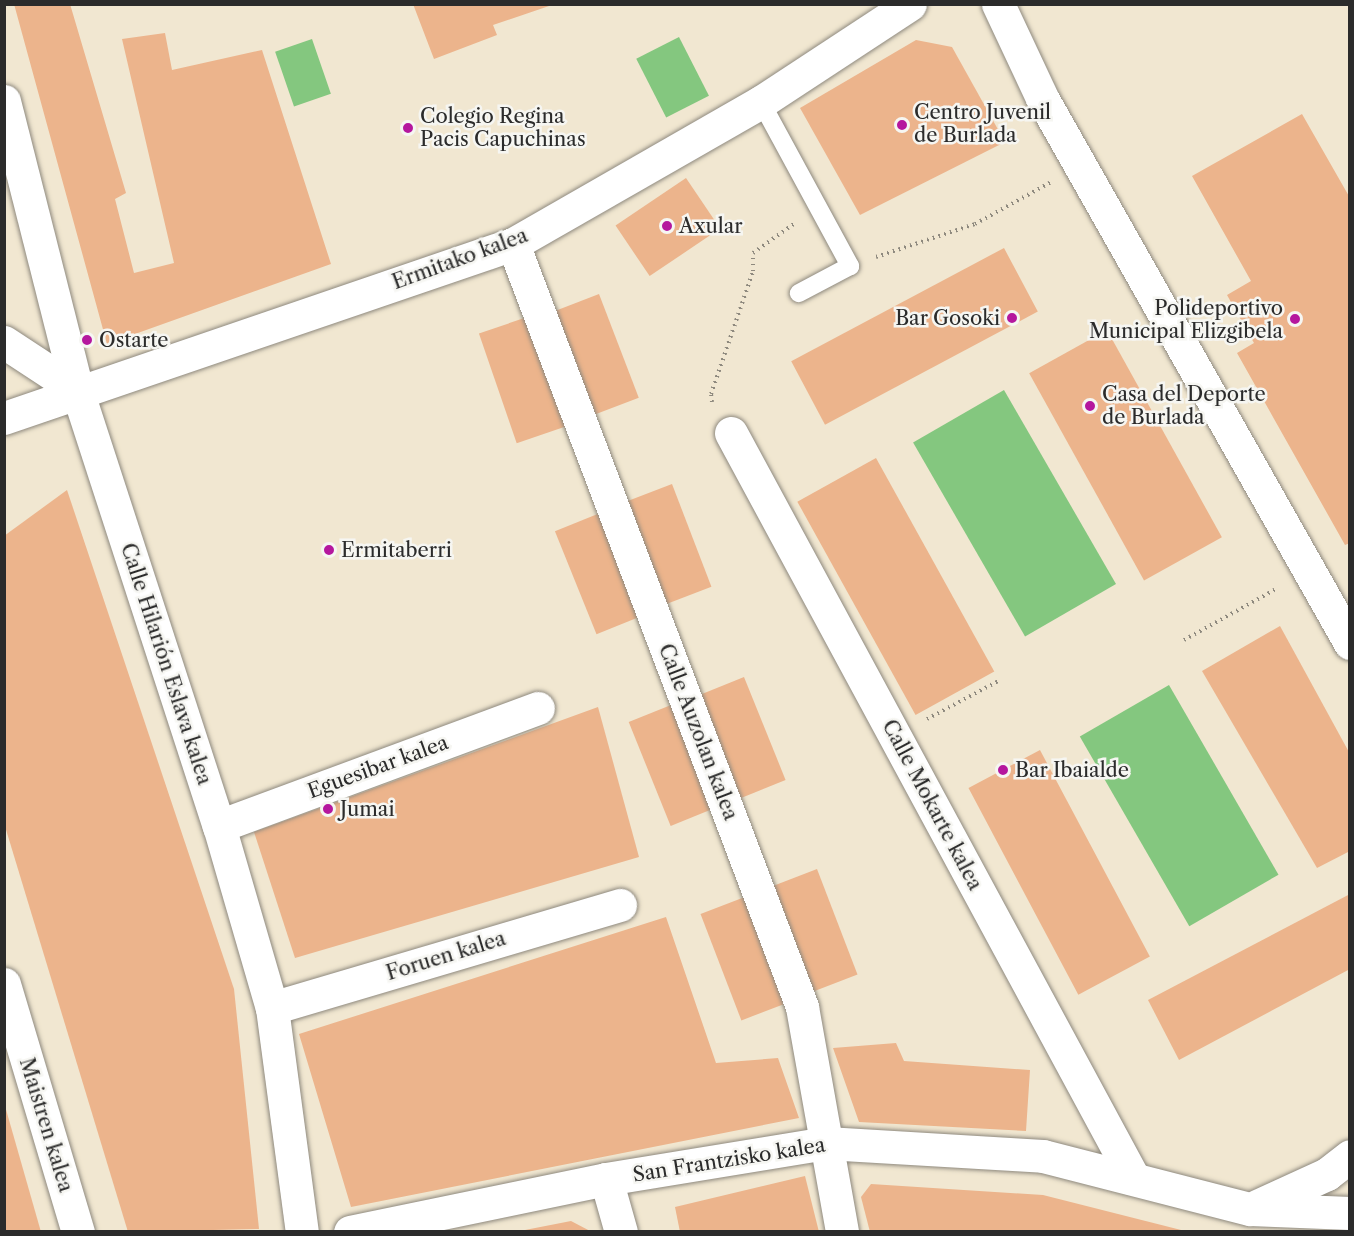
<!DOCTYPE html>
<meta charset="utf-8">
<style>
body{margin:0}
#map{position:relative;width:1354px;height:1236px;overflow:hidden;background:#f1e7d1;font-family:"Libre Caslon Text",serif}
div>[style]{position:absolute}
.green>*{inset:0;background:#84c77f;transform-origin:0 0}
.building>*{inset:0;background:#ecb48c;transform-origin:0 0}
.path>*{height:4px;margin-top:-2px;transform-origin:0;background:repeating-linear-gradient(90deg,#8e897e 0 1.5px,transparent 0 6px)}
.roads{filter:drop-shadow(0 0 2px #8e897e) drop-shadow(0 0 2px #8e897e)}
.service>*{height:18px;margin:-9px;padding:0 9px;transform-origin:9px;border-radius:9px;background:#fff}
.minor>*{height:33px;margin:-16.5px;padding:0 16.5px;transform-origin:16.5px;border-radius:16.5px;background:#fff}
.tertiary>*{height:33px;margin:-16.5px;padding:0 16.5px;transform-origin:16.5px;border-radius:16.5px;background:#fff}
.dots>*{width:16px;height:16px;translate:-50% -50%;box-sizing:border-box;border:3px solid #f6f6f2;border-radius:50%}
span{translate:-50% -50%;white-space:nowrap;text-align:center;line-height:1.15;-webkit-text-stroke:5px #f6f6f2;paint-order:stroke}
.poi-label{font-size:20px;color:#2b2b2b}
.left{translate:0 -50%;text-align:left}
.right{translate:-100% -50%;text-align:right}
.street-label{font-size:20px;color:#2b2b2b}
.frame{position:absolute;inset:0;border:6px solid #2b2b2b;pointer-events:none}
</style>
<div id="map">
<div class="green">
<i style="left:679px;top:37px;width:66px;height:48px;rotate:63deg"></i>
<i style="left:312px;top:39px;width:58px;height:39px;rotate:71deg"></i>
<i style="left:1004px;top:390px;width:224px;height:105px;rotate:60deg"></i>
<i style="left:1169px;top:685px;width:219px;height:103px;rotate:60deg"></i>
</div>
<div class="building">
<i style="clip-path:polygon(14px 4px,70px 4px,126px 193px,115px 199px,134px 273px,174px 263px,122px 39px,165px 33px,172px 70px,262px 50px,331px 264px,107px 344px)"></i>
<i style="clip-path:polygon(413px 4px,552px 4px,552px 5px,493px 25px,497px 35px,434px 59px)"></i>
<i style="clip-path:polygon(916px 40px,952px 47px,1005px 142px,860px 215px,800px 108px)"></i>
<i style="clip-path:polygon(1302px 114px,1350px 198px,1350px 543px,1345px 545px,1237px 353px,1254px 343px,1227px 295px,1251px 281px,1192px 176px)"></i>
<i style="left:686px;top:178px;width:61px;height:85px;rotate:56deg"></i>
<i style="left:1004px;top:248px;width:72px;height:241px;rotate:62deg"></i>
<i style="left:599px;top:294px;width:111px;height:52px;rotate:69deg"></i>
<i style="left:530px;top:316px;width:116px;height:54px;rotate:71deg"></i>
<i style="left:1107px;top:330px;width:237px;height:89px;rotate:61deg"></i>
<i style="left:876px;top:458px;width:244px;height:90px;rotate:61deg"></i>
<i style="left:672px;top:484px;width:110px;height:53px;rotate:69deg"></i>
<i style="clip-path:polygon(67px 490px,234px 989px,259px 1229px,128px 1232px,4px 823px,4px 536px)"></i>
<i style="left:605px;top:511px;width:111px;height:54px;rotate:68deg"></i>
<i style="clip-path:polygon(1280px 626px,1350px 754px,1350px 851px,1317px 868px,1202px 671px)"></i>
<i style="left:744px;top:677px;width:111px;height:50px;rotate:68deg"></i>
<i style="left:676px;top:703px;width:112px;height:51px;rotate:68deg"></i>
<i style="clip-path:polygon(598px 707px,639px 857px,295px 958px,254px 832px)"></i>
<i style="left:1040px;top:750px;width:234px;height:81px;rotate:62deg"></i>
<i style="left:817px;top:869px;width:113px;height:50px;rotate:69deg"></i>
<i style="clip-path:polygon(1350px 894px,1350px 969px,1179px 1060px,1148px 1000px)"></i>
<i style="left:750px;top:895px;width:114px;height:53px;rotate:69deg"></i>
<i style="clip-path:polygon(666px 917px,716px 1063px,778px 1058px,799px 1118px,351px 1207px,299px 1034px)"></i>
<i style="clip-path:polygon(896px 1043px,904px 1061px,1030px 1070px,1026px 1131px,859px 1122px,833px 1048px)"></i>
<i style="clip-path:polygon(4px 1106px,5px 1106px,41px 1232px,4px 1232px)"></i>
<i style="clip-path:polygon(805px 1176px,819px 1232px,680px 1232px,675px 1207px)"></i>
<i style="clip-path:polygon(871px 1184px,1043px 1195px,1189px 1232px,870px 1232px,861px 1197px)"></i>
<i style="clip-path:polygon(571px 1221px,592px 1232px,525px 1232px,525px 1230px)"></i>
</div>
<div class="path">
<i style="left:876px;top:257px;width:104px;rotate:-18.4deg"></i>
<i style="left:975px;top:224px;width:87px;rotate:-28.9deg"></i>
<i style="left:712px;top:402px;width:8px;rotate:-97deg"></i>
<i style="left:711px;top:394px;width:130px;rotate:-71.1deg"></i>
<i style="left:753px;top:271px;width:18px;rotate:-90deg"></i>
<i style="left:753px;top:253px;width:52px;rotate:-35.5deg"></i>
<i style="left:1184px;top:640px;width:107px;rotate:-29deg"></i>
<i style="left:927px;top:719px;width:83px;rotate:-28.1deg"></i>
</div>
<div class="roads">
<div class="service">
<i style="left:761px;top:102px;width:187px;rotate:61.5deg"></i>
<i style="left:850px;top:266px;width:58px;rotate:152.1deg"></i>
</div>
<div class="minor">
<i style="left:998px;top:4px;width:104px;rotate:64.9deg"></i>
<i style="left:1042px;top:98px;width:626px;rotate:60.53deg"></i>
<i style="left:4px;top:101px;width:298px;rotate:75.8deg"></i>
<i style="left:77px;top:390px;width:459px;rotate:72deg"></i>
<i style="left:219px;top:826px;width:190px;rotate:73.8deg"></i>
<i style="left:272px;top:1008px;width:226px;rotate:82.4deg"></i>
<i style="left:513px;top:244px;width:816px;rotate:69.25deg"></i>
<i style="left:802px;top:1007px;width:229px;rotate:79.9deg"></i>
<i style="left:4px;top:342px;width:87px;rotate:33.3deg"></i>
<i style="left:4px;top:418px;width:538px;rotate:-18.87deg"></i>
<i style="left:513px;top:244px;width:286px;rotate:-29.8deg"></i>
<i style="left:761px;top:102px;width:178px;rotate:-33.3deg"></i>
<i style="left:731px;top:433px;width:846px;rotate:61.62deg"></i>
<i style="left:219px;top:826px;width:340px;rotate:-20.3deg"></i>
<i style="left:4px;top:984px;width:259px;rotate:73.4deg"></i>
<i style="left:272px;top:1008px;width:363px;rotate:-16.5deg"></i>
<i style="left:606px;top:1179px;width:55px;rotate:74.2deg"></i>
</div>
<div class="tertiary">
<i style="left:1257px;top:1206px;width:77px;rotate:-24.6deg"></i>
<i style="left:1327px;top:1174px;width:29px;rotate:-38deg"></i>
<i style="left:350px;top:1232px;width:261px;rotate:-11.7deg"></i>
<i style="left:606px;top:1179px;width:223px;rotate:-9.3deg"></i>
<i style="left:826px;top:1143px;width:217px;rotate:3.4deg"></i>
<i style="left:1043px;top:1156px;width:214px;rotate:14.4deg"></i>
<i style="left:1250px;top:1209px;width:100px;rotate:2.3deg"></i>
</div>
</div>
<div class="dots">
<i style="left:902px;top:125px;background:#b5179e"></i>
<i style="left:408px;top:128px;background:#b5179e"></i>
<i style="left:667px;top:226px;background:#b5179e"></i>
<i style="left:1012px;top:318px;background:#b5179e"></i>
<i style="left:1295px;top:319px;background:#b5179e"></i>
<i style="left:87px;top:340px;background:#b5179e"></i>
<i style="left:1090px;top:406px;background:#b5179e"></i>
<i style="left:329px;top:550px;background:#b5179e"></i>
<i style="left:1003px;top:770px;background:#b5179e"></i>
<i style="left:328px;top:809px;background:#b5179e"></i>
</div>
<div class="poi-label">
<span class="left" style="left:914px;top:124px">Centro Juvenil<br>de Burlada</span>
<span class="left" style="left:420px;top:128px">Colegio Regina<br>Pacis Capuchinas</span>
<span class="left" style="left:679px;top:226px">Axular</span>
<span class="right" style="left:1283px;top:320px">Polideportivo<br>Municipal Elizgibela</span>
<span class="right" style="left:1000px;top:318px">Bar Gosoki</span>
<span class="left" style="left:99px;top:340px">Ostarte</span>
<span class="left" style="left:1102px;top:406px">Casa del Deporte<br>de Burlada</span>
<span class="left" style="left:341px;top:550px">Ermitaberri</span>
<span class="left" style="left:1015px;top:770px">Bar Ibaialde</span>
<span class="left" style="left:340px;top:809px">Jumai</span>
</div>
<div class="street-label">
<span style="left:460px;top:259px;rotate:-20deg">Ermitako kalea</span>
<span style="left:166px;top:664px;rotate:72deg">Calle Hilarión Eslava kalea</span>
<span style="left:698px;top:732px;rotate:69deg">Calle Auzolan kalea</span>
<span style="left:378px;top:767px;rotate:-20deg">Eguesibar kalea</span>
<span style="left:932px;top:805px;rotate:62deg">Calle Mokarte kalea</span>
<span style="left:446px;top:956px;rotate:-17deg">Foruen kalea</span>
<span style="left:46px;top:1125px;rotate:73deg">Maistren kalea</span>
<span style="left:729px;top:1160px;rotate:-9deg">San Frantzisko kalea</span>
</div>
<div class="frame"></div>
</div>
